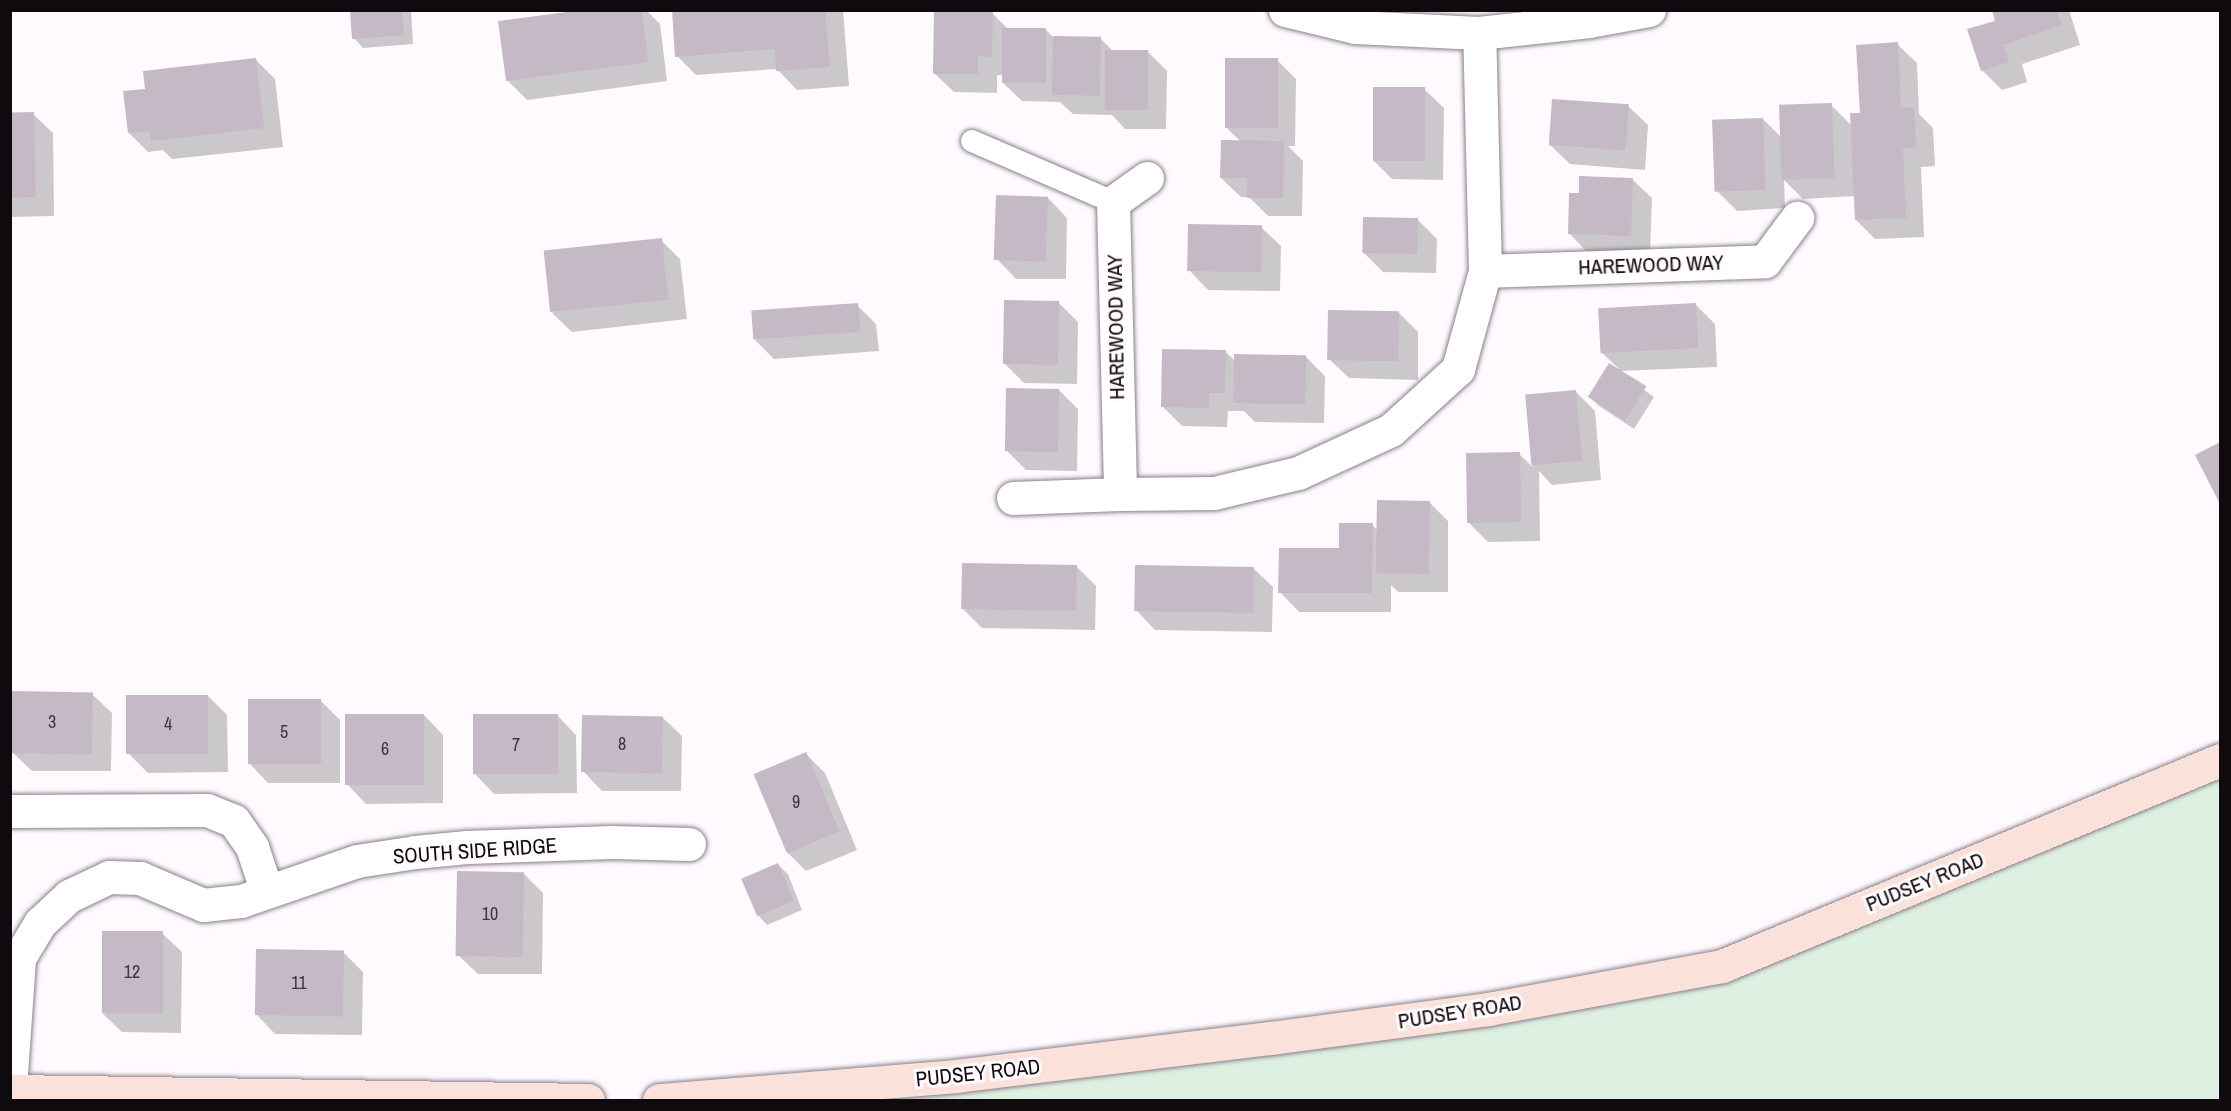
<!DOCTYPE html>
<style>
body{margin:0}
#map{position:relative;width:2231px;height:1111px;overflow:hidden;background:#fefafe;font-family:"Archivo Narrow",sans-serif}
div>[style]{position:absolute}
.green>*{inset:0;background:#def0e2}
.shadow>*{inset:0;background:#0003}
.building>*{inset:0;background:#c4b9c5;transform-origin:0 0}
.roads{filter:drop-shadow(0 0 2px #8a7f8a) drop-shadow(0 0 2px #8a7f8a)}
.service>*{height:22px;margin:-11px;padding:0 11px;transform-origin:11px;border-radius:11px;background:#fff}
.minor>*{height:33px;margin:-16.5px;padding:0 16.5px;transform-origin:16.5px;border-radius:16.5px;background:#fff}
.secondary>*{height:33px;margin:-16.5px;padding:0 16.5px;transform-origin:16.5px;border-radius:16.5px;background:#fae2db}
span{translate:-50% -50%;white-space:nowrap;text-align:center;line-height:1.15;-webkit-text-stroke:6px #fefafe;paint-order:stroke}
.number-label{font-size:18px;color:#3c363c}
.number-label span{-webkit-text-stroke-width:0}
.street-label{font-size:21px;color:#0e0a0e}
.frame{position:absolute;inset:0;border:12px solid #0e0a0e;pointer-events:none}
</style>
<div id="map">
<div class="green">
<i style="clip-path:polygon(2220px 760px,2220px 1100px,659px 1100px,1722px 966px)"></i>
</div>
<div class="shadow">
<i style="clip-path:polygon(352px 10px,411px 10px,413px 44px,363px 48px,354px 38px)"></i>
<i style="clip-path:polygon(593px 10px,646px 10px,660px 24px,667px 81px,527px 100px,507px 80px)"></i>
<i style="clip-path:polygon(674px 10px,843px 10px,849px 86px,797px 90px,777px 69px,696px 75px,677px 56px)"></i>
<i style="clip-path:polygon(1993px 10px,2069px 10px,2080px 45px,2022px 64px,2027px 82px,2002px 90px,1982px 70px,1997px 22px)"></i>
<i style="clip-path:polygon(992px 13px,1008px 29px,1045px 29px,1053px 37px,1100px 38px,1113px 51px,1148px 52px,1167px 71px,1166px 129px,1125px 129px,1112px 115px,1073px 114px,1060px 102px,1022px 101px,1002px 82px,1002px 75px,997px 75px,997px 93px,954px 92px,934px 73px)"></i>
<i style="clip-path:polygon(1897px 44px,1917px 63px,1919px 114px,1933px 128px,1935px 166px,1921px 167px,1924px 237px,1875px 239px,1856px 220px,1855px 196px,1803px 199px,1784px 180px,1785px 208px,1737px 211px,1717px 191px,1763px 119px,1782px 138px,1831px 105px,1852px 126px,1861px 115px)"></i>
<i style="clip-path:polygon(256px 60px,275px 79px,283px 147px,172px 159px,163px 150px,148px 152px,129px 133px,147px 90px)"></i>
<i style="clip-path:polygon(1277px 60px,1296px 79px,1295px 146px,1288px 146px,1303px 161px,1302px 216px,1268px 216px,1249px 197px,1241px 197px,1221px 178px,1240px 141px,1226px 127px)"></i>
<i style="clip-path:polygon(1424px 89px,1444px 108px,1443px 180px,1392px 179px,1373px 160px)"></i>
<i style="clip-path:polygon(1628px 106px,1648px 125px,1645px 170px,1570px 164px,1550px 145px)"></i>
<i style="clip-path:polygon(10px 114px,33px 114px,53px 133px,54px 216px,10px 217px)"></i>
<i style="clip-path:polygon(1632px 179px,1652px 198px,1650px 255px,1588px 253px,1569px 233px,1580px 194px)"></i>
<i style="clip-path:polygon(1048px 198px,1067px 218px,1066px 279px,1016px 279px,997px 259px)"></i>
<i style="clip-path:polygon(1417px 219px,1437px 239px,1436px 273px,1383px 272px,1364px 253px)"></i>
<i style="clip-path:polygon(1261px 227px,1281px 246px,1280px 291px,1208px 290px,1189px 270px)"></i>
<i style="clip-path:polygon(661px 240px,680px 259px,687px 319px,572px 332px,552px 313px)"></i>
<i style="clip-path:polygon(1058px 302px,1078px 322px,1077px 384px,1024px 383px,1005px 364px)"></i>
<i style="clip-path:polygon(857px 305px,876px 324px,879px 351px,774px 359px,755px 340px)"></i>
<i style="clip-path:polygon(1696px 305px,1715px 324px,1717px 367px,1619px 371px,1654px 397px,1634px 429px,1599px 406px,1589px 396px,1619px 369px,1601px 352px)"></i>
<i style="clip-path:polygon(1399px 313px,1418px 332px,1418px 380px,1349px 378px,1329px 359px)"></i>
<i style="clip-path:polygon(1225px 351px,1236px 362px,1305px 356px,1325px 376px,1324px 423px,1255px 422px,1244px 411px,1228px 411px,1227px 427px,1182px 426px,1162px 406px)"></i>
<i style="clip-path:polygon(1059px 390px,1078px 409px,1077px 471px,1026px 470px,1007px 451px)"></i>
<i style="clip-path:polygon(1576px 392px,1595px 411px,1601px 480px,1552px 485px,1539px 471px,1540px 541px,1488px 542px,1468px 522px,1519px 454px,1533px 467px,1527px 396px)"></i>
<i style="clip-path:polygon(2220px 444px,2220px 501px,2197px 455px)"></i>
<i style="clip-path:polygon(1429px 502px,1448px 521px,1448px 592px,1398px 592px,1391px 585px,1391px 612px,1299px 612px,1280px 592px,1372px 525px,1379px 531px)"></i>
<i style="clip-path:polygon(1076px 566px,1096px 586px,1095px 630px,982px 628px,963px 609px)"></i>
<i style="clip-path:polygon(1253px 568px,1273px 587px,1272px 632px,1155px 630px,1136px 610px)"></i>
<i style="clip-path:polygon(92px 694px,112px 713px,111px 771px,32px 771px,12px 752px)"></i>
<i style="clip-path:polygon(208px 696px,227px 715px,228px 772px,148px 773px,129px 754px)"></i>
<i style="clip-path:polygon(321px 701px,340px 720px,340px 783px,268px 783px,249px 763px)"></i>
<i style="clip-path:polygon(424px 715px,443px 735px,443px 803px,366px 804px,347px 784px)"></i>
<i style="clip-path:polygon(557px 715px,576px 735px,577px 793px,494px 794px,475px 774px)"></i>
<i style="clip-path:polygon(662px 717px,682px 736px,681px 791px,602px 791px,583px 771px)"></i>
<i style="clip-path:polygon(806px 754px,825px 773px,857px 850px,806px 871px,787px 852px)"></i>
<i style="clip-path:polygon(778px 865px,788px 874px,802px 910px,767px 925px,758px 915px)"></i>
<i style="clip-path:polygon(523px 873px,543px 893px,542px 974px,478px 974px,458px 955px)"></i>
<i style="clip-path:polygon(162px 933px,182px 952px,181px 1033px,122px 1032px,102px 1013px)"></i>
<i style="clip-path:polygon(343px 952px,363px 972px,362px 1035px,275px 1034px,256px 1014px)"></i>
</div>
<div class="building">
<i style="clip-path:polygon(350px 10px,402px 10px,404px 35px,352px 39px)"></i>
<i style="clip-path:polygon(582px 10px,642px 10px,648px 62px,506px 81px,498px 21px)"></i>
<i style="clip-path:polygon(672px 10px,825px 10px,830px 67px,776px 71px,774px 49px,675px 57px)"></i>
<i style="clip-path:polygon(1992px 10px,2057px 10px,2062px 25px,2003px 45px,2009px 62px,1981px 71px,1967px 29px,1995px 21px)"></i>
<i style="clip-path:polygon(934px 11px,993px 12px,992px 57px,978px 56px,978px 74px,933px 74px)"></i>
<i style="left:1002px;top:28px;width:44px;height:55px"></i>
<i style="left:1053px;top:36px;width:48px;height:59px;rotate:1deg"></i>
<i style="clip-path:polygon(1898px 42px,1901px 108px,1914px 107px,1916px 147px,1903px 148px,1906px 218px,1855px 220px,1850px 113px,1860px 113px,1856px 45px)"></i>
<i style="left:1105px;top:50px;width:43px;height:60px"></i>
<i style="clip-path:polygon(256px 58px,264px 128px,151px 141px,150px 131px,128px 133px,123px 91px,145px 89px,143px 71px)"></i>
<i style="left:1225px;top:58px;width:53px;height:70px"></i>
<i style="left:1373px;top:87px;width:52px;height:74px"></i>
<i style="left:1552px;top:99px;width:77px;height:46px;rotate:4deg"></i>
<i style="left:1832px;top:103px;width:75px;height:53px;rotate:88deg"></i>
<i style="left:34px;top:112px;width:85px;height:24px;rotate:89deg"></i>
<i style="left:1763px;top:118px;width:72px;height:51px;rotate:88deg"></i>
<i style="clip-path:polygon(1221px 140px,1284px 141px,1283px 198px,1247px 198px,1247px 178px,1220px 178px)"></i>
<i style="clip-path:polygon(1579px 176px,1633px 178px,1631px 236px,1568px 234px,1569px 193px,1579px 193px)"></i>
<i style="left:996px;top:195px;width:52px;height:65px;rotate:2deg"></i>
<i style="left:1363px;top:217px;width:55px;height:36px;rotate:1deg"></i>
<i style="left:1188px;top:224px;width:74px;height:47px;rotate:1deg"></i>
<i style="left:662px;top:238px;width:62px;height:119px;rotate:84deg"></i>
<i style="left:1004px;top:300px;width:55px;height:64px;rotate:1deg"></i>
<i style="left:858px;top:303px;width:29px;height:107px;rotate:86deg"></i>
<i style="left:1696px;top:303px;width:45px;height:98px;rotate:87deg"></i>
<i style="left:1328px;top:310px;width:71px;height:50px;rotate:1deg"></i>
<i style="clip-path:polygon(1162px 349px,1226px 350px,1225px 393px,1209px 393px,1209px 408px,1161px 407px)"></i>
<i style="left:1234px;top:354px;width:72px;height:49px;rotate:1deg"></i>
<i style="left:1609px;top:363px;width:44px;height:40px;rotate:32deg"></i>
<i style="left:1006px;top:388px;width:53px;height:63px;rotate:1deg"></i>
<i style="left:1576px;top:390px;width:71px;height:51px;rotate:85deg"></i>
<i style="clip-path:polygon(2220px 442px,2220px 504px,2195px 455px)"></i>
<i style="left:1520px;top:452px;width:70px;height:54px;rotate:89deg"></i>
<i style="left:1377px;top:500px;width:53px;height:73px;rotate:1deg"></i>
<i style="clip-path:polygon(1339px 523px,1373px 523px,1372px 593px,1278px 593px,1279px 548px,1339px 548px)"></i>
<i style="left:962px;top:563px;width:115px;height:46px;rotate:1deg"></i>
<i style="left:1135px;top:565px;width:119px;height:46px;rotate:1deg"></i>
<i style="left:11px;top:691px;width:82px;height:62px;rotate:1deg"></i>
<i style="left:126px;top:695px;width:82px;height:59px"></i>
<i style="left:248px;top:699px;width:73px;height:65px"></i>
<i style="left:345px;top:714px;width:79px;height:71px"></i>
<i style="left:558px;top:714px;width:60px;height:85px;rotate:90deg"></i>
<i style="left:582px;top:715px;width:81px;height:57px;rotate:1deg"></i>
<i style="left:806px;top:752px;width:86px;height:57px;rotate:67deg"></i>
<i style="left:778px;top:863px;width:41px;height:40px;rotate:67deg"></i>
<i style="left:457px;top:871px;width:67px;height:85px;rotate:1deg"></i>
<i style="left:102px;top:931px;width:61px;height:82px"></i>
<i style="left:256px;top:949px;width:88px;height:66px;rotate:1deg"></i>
</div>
<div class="roads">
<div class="service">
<i style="left:972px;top:141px;width:154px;rotate:23.4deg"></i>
</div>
<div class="minor">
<i style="left:1285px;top:10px;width:72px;rotate:13.7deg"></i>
<i style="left:1355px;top:27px;width:124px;rotate:2.8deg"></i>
<i style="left:1479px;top:33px;width:111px;rotate:-6.2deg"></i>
<i style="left:1589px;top:21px;width:61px;rotate:-10.4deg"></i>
<i style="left:1147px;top:178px;width:42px;rotate:144.8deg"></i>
<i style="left:1113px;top:202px;width:292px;rotate:88.6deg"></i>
<i style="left:1120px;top:494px;width:94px;rotate:-0.6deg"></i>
<i style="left:1214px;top:493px;width:86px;rotate:-13.4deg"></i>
<i style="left:1298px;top:473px;width:102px;rotate:-24.8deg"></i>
<i style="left:1391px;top:430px;width:91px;rotate:-42.3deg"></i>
<i style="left:1458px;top:369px;width:102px;rotate:-74.6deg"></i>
<i style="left:1485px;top:271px;width:238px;rotate:-91.4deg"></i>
<i style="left:1485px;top:271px;width:280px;rotate:-2deg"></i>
<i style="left:1765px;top:261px;width:54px;rotate:-53.3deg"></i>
<i style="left:1013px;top:498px;width:107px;rotate:-2.1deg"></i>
<i style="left:10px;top:811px;width:197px;rotate:-0.3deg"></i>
<i style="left:207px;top:810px;width:29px;rotate:22deg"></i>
<i style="left:234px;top:821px;width:32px;rotate:55deg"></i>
<i style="left:252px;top:847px;width:47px;rotate:71.6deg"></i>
<i style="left:10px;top:1088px;width:130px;rotate:-86deg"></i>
<i style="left:19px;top:958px;width:41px;rotate:-59deg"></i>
<i style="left:40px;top:923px;width:40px;rotate:-43deg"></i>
<i style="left:69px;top:896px;width:44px;rotate:-25.4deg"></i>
<i style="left:109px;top:877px;width:31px;rotate:2deg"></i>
<i style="left:140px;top:878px;width:69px;rotate:23.2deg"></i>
<i style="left:203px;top:905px;width:38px;rotate:-6deg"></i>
<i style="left:241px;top:901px;width:123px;rotate:-19deg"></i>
<i style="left:357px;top:861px;width:59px;rotate:-8.8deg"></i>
<i style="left:415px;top:852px;width:52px;rotate:-5.5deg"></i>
<i style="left:467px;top:847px;width:145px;rotate:-2deg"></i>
<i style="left:612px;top:842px;width:77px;rotate:1.5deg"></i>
</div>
<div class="secondary">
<i style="left:10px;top:1091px;width:578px;rotate:0.89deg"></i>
<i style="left:659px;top:1100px;width:298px;rotate:-4.6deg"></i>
<i style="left:956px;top:1076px;width:317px;rotate:-6.9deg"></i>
<i style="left:1271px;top:1038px;width:219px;rotate:-7.6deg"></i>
<i style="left:1488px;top:1009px;width:238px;rotate:-10.4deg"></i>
<i style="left:1722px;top:966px;width:539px;rotate:-22.47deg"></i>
</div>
</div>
<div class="number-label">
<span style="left:52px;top:722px">3</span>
<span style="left:168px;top:724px">4</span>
<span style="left:284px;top:732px">5</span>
<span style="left:622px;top:744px">8</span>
<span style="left:516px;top:745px">7</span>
<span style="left:385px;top:749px">6</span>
<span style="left:796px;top:802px">9</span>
<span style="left:490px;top:914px">10</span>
<span style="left:132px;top:972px">12</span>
<span style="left:299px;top:983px">11</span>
</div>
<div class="street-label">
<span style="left:1651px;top:265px;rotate:-2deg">HAREWOOD WAY</span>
<span style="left:1116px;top:327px;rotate:-91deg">HAREWOOD WAY</span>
<span style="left:475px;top:851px;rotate:-4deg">SOUTH SIDE RIDGE</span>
<span style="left:1925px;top:882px;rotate:-22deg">PUDSEY ROAD</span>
<span style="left:1460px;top:1012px;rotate:-9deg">PUDSEY ROAD</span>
<span style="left:978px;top:1073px;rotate:-6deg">PUDSEY ROAD</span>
</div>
<div class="frame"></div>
</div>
